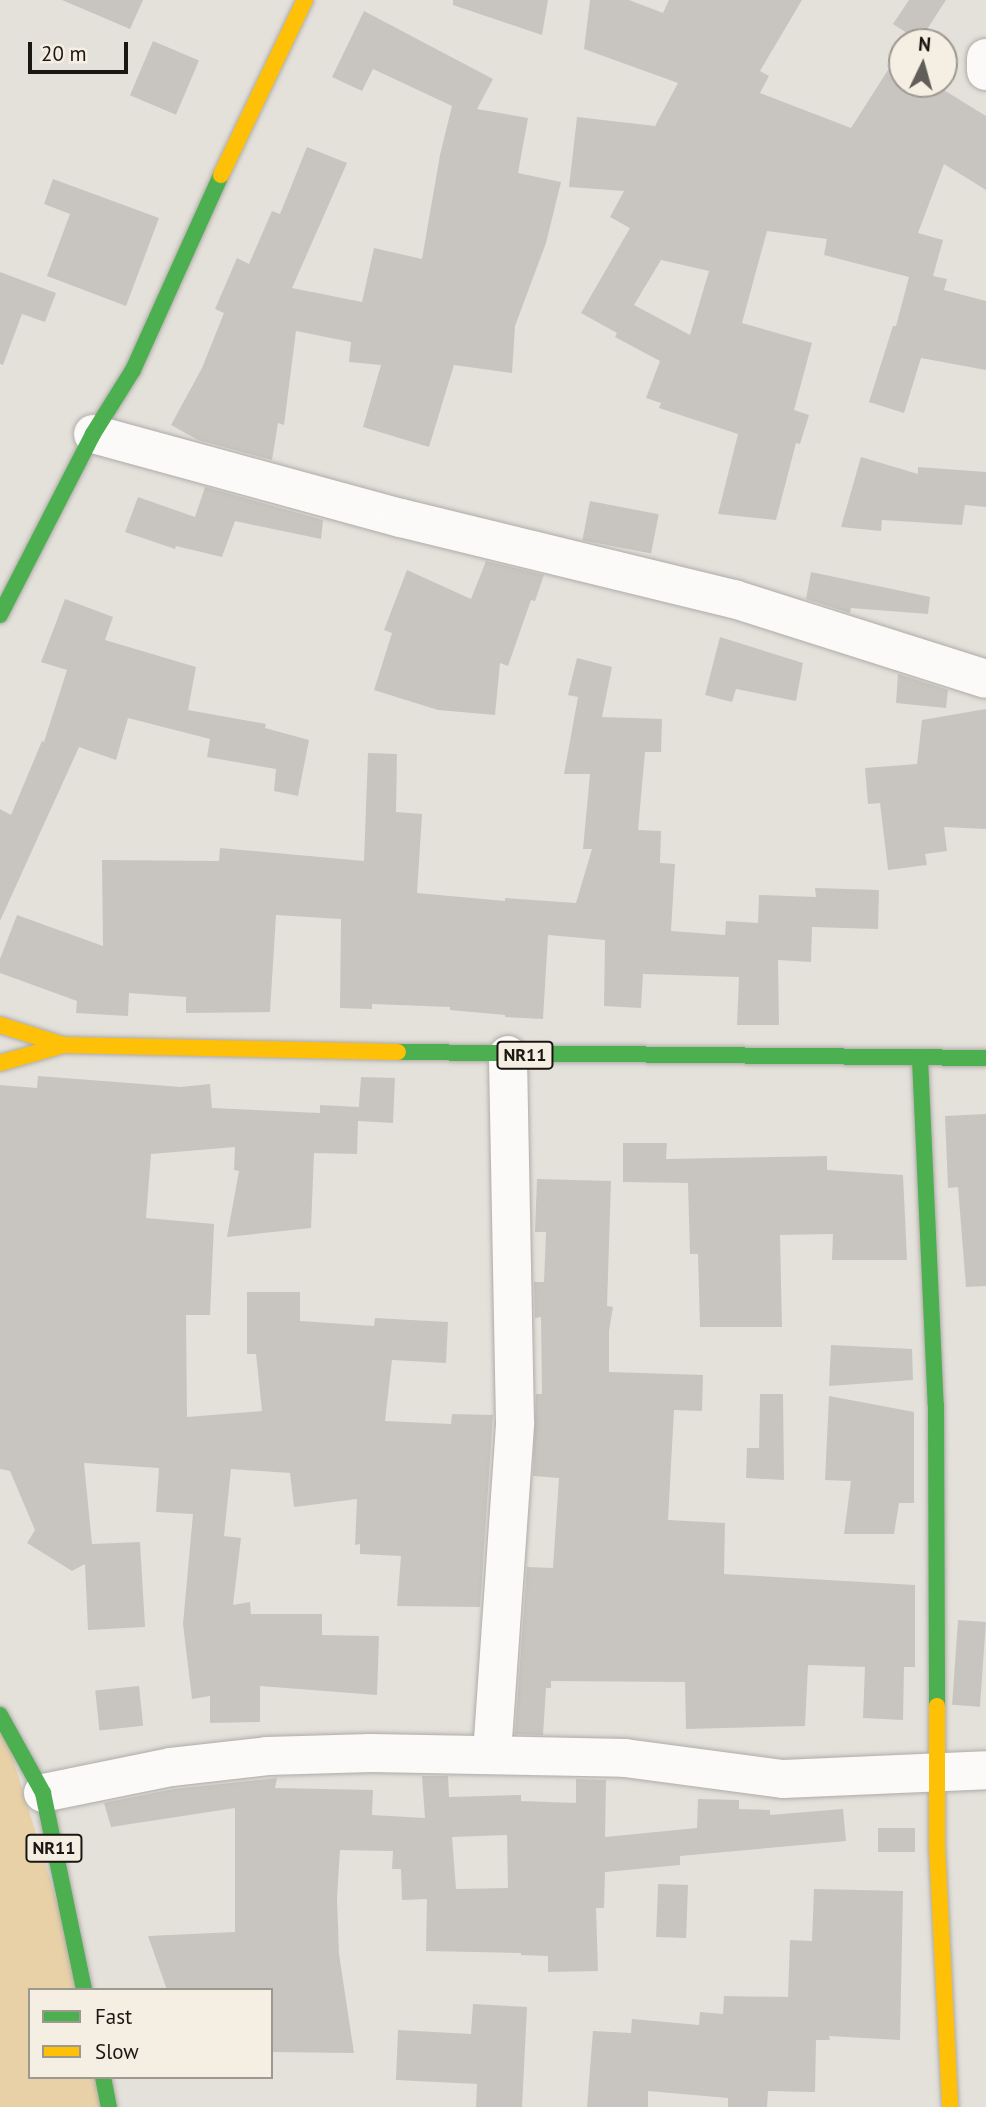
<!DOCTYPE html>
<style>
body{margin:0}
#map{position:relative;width:986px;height:2107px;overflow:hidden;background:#e4e0da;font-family:"PT Sans",sans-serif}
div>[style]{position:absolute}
.green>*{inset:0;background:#e8d1a7}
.building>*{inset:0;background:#c8c5c1;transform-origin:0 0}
.roads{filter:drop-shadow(0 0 2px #afaca8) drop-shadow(0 0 2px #afaca8)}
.street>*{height:38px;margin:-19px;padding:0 19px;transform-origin:19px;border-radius:19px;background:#fbfaf9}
.fast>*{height:16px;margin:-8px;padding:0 8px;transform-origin:8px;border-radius:8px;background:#4caf50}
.slow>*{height:16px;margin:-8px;padding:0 8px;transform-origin:8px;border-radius:8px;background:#ffc107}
span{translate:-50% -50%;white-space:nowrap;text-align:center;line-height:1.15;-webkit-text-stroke:7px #f5eee3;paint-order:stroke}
.shield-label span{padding:2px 5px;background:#f5eee3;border:2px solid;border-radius:5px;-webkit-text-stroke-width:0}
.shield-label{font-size:18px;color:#1a1713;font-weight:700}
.legend{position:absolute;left:28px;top:1988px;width:245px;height:91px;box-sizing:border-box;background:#f5eee3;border:2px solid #9d9890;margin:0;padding:9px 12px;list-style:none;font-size:21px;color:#1a1713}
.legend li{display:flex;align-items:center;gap:14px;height:35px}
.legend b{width:35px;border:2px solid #9d9890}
.north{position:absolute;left:888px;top:28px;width:70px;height:70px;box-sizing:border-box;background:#f5eee3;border:2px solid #9d9890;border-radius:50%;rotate:5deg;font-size:19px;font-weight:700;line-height:28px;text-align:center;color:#1a1713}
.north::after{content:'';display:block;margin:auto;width:24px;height:32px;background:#615d59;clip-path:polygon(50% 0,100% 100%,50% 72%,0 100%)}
.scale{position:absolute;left:28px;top:42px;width:100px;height:32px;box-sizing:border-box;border:4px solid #1a1713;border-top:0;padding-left:9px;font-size:21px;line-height:24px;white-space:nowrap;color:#1a1713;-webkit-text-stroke:5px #f5eee3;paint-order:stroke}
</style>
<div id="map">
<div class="green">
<i style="clip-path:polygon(0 1716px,84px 1990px,30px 1990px,30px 2077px,103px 2077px,109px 2107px,0 2107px)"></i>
</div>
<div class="building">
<i style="clip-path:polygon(62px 0,143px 0,130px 29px)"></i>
<i style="clip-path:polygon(453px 0,548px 0,542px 35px,453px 5px)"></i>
<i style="clip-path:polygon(evenodd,590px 0,629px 0,663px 13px,669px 0,802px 0,760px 71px,769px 76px,760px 93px,851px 128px,902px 48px,902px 84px,934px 84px,986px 116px,986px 190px,944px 164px,918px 233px,943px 240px,933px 276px,947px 279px,944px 290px,986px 301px,986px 370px,921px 358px,904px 413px,869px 402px,893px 326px,896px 326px,909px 277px,824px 255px,827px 239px,767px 231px,742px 323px,812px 343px,794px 410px,809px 415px,800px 444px,796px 443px,776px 520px,718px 514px,738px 434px,659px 408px,661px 403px,646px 398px,660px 361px,615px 337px,617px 333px,581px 313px,630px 228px,610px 217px,624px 191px,569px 187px,577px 117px,655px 126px,678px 83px,584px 49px,590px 0,661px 260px,709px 271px,690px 335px,634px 305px,661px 260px)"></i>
<i style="clip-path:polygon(909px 0,946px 0,926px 31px,944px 42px,905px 42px,910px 35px,893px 24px)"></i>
<i style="clip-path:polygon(364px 11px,493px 79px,477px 109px,528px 118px,518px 173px,561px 182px,546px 243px,515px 326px,512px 373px,454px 365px,429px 447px,363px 427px,381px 365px,349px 362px,351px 342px,296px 331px,284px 425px,278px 423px,272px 460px,198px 440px,171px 425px,202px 368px,224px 313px,215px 309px,237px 258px,249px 264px,272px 211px,280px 214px,307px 147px,347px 163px,292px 288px,362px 302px,374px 248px,422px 259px,440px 155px,452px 106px,373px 69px,362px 91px,332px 77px)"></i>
<i style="left:153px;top:41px;width:50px;height:59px;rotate:23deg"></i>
<i style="clip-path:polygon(53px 179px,159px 218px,126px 306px,47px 276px,70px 214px,44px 204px)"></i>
<i style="clip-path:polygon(0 272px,56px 293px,45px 322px,22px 314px,3px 365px,0 364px)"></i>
<i style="clip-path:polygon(861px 457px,918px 474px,918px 467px,986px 472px,986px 507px,965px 505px,962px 525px,882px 520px,881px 531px,841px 527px)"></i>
<i style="clip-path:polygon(205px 487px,323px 520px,321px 539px,235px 521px,222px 557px,176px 546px,175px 549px,125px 532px,138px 497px,195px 517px)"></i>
<i style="left:590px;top:501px;width:70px;height:40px;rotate:11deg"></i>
<i style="clip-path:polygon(486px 561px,544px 575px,535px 601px,531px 600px,508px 666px,500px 663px,495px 715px,438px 710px,374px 690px,392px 633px,384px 630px,407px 570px,471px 599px)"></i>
<i style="clip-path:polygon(811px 572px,930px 597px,928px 614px,851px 608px,850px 613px,806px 599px)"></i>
<i style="clip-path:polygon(65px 599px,113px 617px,105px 640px,196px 667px,188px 710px,266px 724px,265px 728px,309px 740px,298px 796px,274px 791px,276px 769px,207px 757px,210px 739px,128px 718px,116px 760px,79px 747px,0 921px,0 809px,11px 815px,42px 741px,44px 742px,67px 670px,41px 662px)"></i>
<i style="clip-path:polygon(720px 637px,803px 663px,796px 701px,736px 689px,732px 702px,705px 695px)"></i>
<i style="clip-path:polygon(577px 658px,612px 667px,602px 717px,662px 719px,661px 752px,645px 752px,638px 830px,661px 831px,660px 863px,675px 864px,671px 931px,725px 935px,726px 921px,758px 923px,759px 895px,816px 897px,815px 888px,879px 890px,878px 929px,812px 927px,811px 962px,778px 960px,779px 1025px,737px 1025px,739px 977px,643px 974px,641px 1008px,604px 1006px,605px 940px,548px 935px,543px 1019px,505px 1017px,505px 1015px,450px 1010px,450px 1007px,372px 1004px,372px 1009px,340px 1008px,341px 919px,276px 915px,270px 1012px,186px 1013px,186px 997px,129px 993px,128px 1016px,76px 1013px,77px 1001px,0 973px,0 959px,17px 915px,103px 946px,102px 860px,219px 861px,220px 848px,364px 861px,368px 753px,397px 754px,396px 812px,422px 814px,417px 893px,505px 901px,505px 898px,576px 903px,592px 849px,583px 849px,590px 774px,564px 774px,578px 697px,568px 695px)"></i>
<i style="clip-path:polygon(898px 674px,948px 690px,946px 708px,896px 703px)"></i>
<i style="clip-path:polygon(986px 709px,986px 829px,944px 827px,947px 851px,925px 854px,927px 865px,888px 870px,880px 803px,868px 804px,865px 768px,917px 764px,922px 720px)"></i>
<i style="clip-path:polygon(38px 1076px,181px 1087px,210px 1084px,212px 1108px,320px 1113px,320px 1105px,359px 1107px,358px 1119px,361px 1077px,395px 1078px,393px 1123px,358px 1121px,357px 1154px,314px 1153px,311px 1228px,227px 1237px,239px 1171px,234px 1170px,235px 1147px,151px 1154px,146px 1218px,214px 1224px,210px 1315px,186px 1315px,187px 1417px,262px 1411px,256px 1354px,247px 1354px,247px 1292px,300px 1292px,300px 1321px,374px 1326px,375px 1318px,448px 1322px,446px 1363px,392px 1360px,385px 1421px,451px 1424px,452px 1414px,493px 1415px,480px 1607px,397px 1606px,401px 1556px,360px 1554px,360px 1544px,355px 1545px,357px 1499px,294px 1507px,290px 1473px,231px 1469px,224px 1536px,241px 1538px,233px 1605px,250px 1602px,251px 1614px,322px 1614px,322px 1635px,379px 1636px,377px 1695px,260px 1686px,260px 1722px,210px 1723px,210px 1696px,192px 1699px,183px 1624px,193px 1514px,156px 1512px,159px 1468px,84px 1463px,92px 1544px,140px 1542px,145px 1627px,88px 1630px,85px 1564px,72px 1571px,27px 1543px,35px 1530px,10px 1471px,0 1469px,0 1085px,37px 1088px)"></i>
<i style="clip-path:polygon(986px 1114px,986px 1286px,966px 1287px,958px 1187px,948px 1188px,945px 1116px)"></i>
<i style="clip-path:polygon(623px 1143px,667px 1143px,666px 1159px,827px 1156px,827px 1170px,903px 1175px,907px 1260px,832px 1260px,833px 1234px,780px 1235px,782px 1327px,700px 1327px,698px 1254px,690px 1254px,688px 1183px,623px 1182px)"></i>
<i style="clip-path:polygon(537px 1179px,611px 1181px,607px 1306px,613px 1307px,609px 1331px,609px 1372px,703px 1375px,702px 1411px,674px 1410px,668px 1520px,725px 1523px,724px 1574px,915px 1585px,915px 1667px,904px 1667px,903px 1720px,863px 1718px,865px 1667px,808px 1665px,805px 1726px,686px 1729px,685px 1682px,551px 1681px,551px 1688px,546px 1688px,543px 1735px,515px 1734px,527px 1567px,553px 1568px,559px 1478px,533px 1476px,536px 1394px,542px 1394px,541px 1317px,535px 1318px,534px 1282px,544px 1282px,546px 1232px,535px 1232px)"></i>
<i style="clip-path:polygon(831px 1345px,912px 1349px,913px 1380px,829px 1386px)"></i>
<i style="clip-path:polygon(760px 1394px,783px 1394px,784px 1480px,746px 1478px,747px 1448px,759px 1448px)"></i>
<i style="clip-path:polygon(829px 1396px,914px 1412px,914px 1503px,899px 1503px,894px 1534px,844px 1534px,851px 1481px,825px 1480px)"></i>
<i style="left:958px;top:1620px;width:28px;height:85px;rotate:4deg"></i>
<i style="left:139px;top:1686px;width:40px;height:44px;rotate:84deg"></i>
<i style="clip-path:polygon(evenodd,422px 1776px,448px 1776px,449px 1797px,521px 1795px,521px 1801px,576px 1803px,576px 1779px,606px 1780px,605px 1837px,697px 1828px,698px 1799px,739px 1800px,739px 1809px,770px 1810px,770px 1815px,843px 1809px,846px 1841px,680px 1856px,680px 1865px,605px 1872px,604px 1908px,596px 1908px,598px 1971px,548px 1972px,548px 1956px,521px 1955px,521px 1953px,426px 1951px,427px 1899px,402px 1900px,401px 1869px,392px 1869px,393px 1851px,340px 1850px,337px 1898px,339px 1954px,354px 2053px,271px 2052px,271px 1990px,167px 1990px,148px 1936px,235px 1932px,235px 1808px,111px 1827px,104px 1803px,174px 1789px,277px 1778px,275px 1788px,373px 1790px,372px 1815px,425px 1818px,422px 1776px,507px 1835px,508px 1888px,456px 1889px,452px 1837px,507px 1835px)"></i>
<i style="left:915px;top:1828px;width:24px;height:37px;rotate:90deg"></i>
<i style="left:658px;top:1884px;width:30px;height:53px;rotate:2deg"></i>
<i style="clip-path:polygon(814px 1889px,903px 1891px,900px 2040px,829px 2036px,830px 2040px,816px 2040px,815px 2092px,768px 2091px,767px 2107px,728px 2107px,728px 2098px,648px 2091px,648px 2107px,587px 2107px,593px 2031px,631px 2033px,632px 2019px,699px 2025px,700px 2012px,723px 2014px,724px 1996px,788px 1997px,790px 1940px,812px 1941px)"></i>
<i style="clip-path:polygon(473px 2004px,527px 2007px,522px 2107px,476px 2107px,477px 2084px,396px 2080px,398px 2030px,471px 2034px)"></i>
</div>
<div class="roads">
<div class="street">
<i style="left:986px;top:58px;width:13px;rotate:90deg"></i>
<i style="left:93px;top:434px;width:319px;rotate:15.3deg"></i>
<i style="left:401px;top:518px;width:343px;rotate:13.7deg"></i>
<i style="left:734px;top:599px;width:264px;rotate:17.6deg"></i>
<i style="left:492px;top:1754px;width:332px;rotate:-86deg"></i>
<i style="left:515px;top:1423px;width:368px;rotate:-91.1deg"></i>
<i style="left:43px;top:1793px;width:131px;rotate:-11.5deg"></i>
<i style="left:171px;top:1767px;width:97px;rotate:-6.5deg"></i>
<i style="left:267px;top:1756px;width:104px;rotate:-1.7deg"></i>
<i style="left:371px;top:1753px;width:254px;rotate:1.1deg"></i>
<i style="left:625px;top:1758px;width:159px;rotate:7.6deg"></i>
<i style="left:783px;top:1779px;width:203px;rotate:-2.5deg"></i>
</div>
<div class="fast">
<i style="left:0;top:615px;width:203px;rotate:-62.8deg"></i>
<i style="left:93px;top:434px;width:75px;rotate:-58deg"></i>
<i style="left:133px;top:370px;width:214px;rotate:-65.7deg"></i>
<i style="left:398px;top:1052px;width:588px;rotate:0.58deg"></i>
<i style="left:920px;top:1059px;width:346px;rotate:87.4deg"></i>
<i style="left:936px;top:1405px;width:301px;rotate:89.8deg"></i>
<i style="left:0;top:1715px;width:89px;rotate:61.1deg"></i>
<i style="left:43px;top:1793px;width:201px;rotate:78.2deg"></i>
<i style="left:103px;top:2077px;width:31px;rotate:79deg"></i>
</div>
<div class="slow">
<i style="left:221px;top:175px;width:194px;rotate:-64.4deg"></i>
<i style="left:0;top:1025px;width:67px;rotate:17.4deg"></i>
<i style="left:64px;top:1045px;width:334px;rotate:1.2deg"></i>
<i style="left:0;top:1063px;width:66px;rotate:-15.7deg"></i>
<i style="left:937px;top:1706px;width:141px;rotate:90deg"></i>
<i style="left:937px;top:1847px;width:260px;rotate:87.1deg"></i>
</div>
</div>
<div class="shield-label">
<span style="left:525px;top:1055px">NR11</span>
<span style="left:54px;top:1848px">NR11</span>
</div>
<ul class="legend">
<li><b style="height:9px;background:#4caf50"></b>Fast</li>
<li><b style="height:9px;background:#ffc107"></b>Slow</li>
</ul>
<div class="north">N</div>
<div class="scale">20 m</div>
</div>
